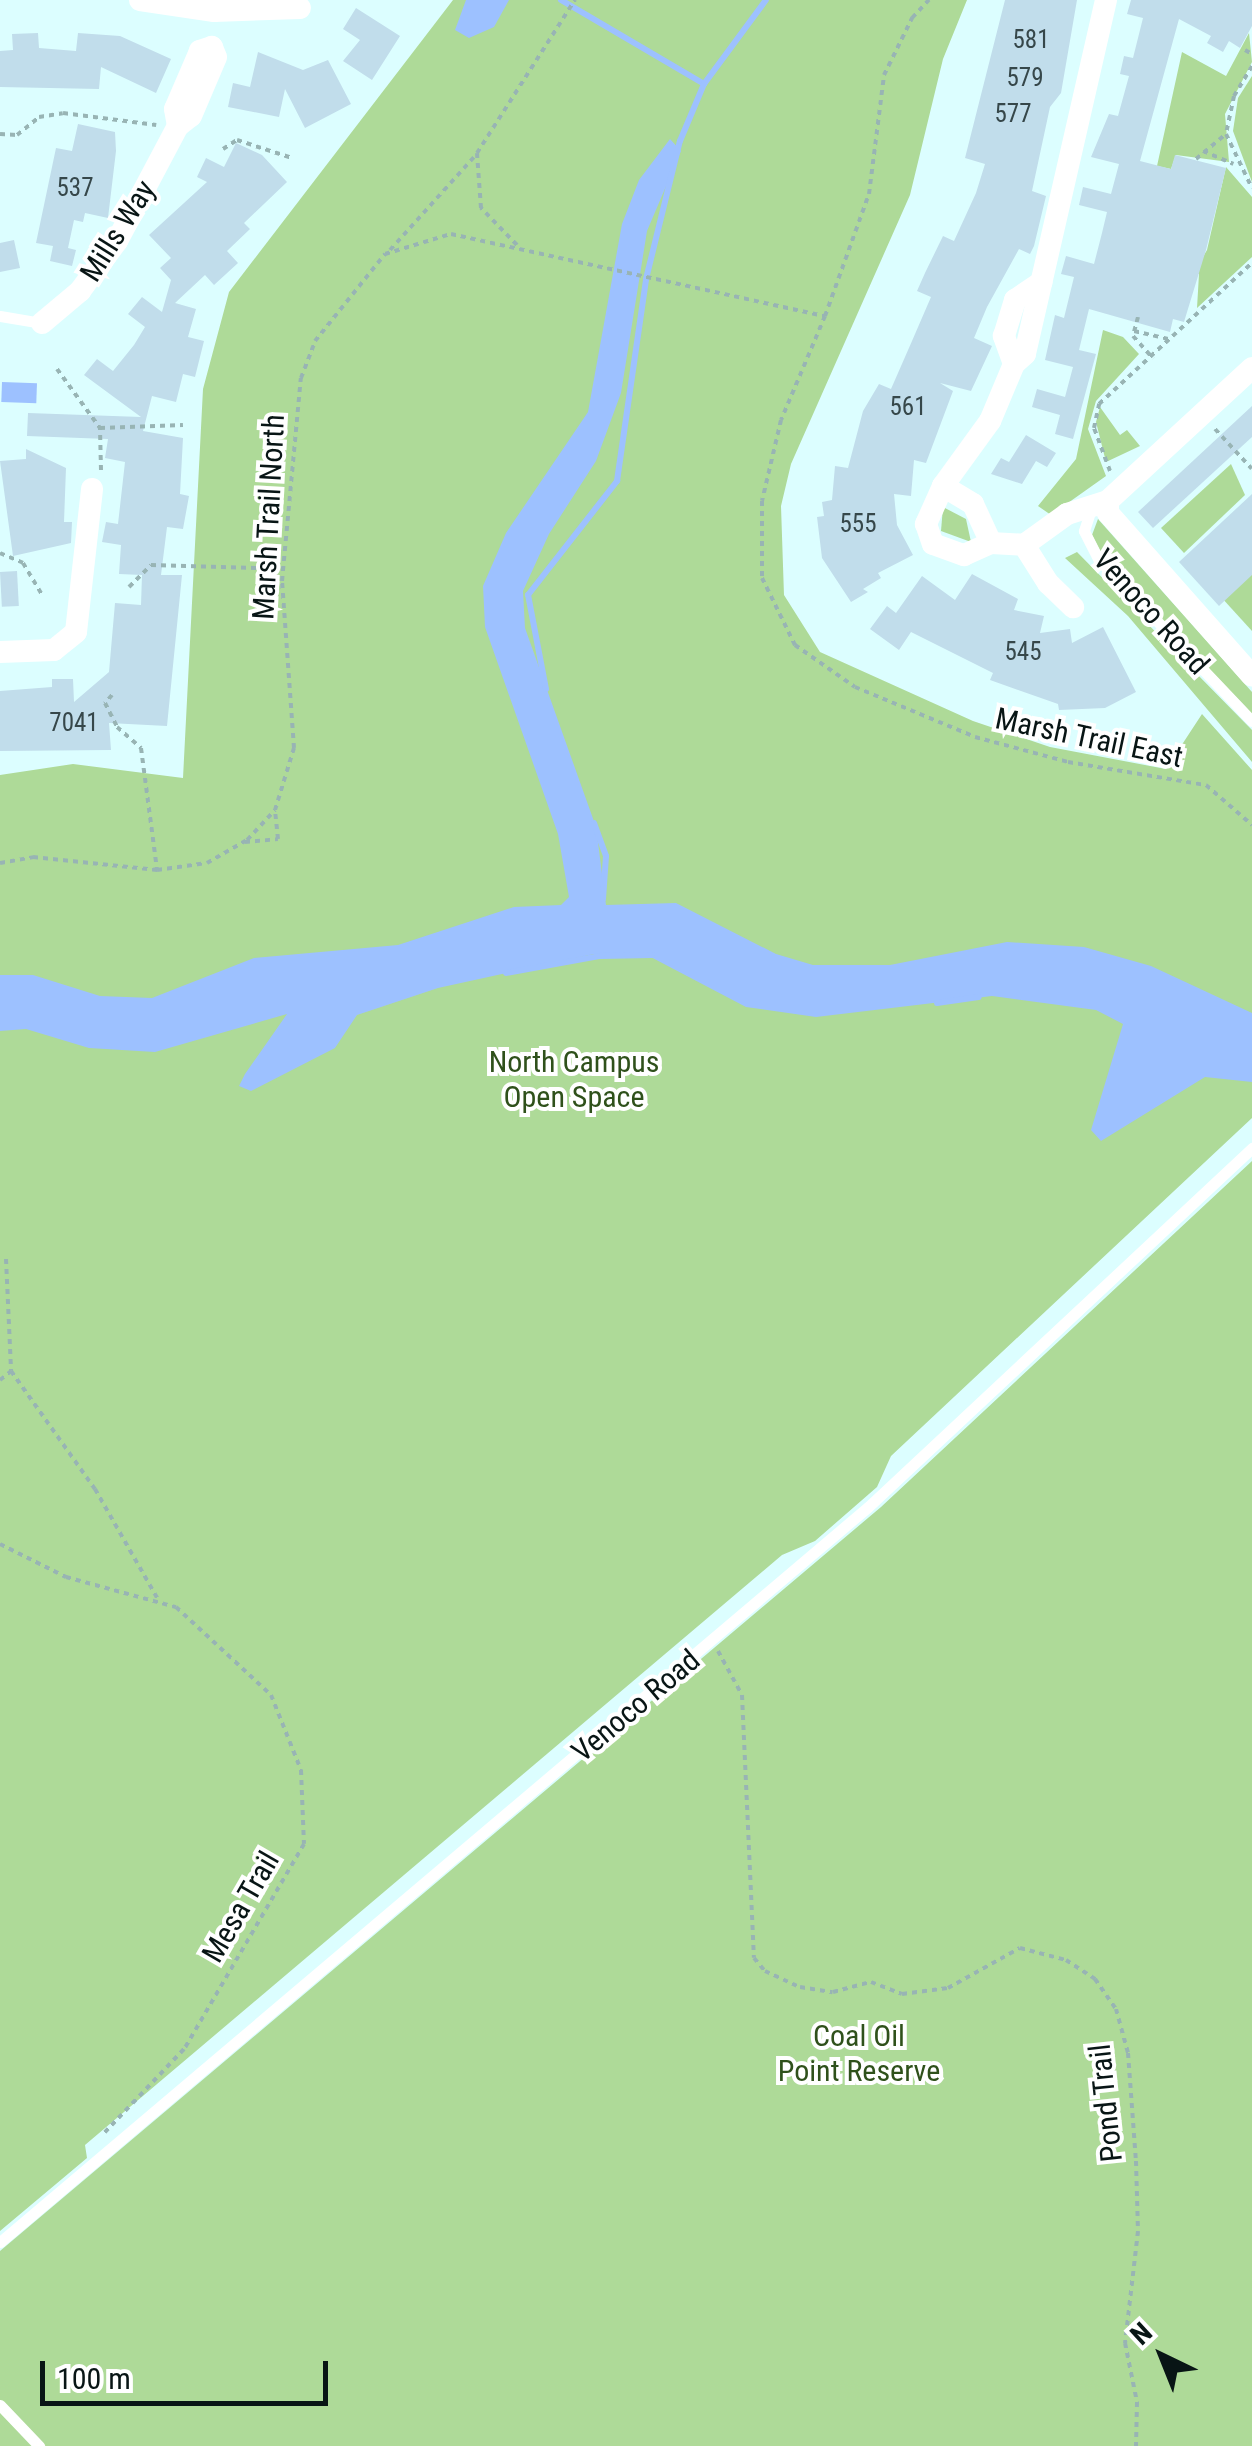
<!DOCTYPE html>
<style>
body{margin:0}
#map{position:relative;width:1252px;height:2446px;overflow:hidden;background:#dcfeff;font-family:"Roboto Condensed",sans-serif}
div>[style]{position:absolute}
.green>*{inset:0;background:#aeda98}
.water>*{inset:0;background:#9dc1ff;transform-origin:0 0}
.stream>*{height:6px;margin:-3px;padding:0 3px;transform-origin:3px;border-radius:3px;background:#9dc1ff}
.building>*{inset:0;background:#c1ddeb;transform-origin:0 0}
.path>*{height:4px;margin-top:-2px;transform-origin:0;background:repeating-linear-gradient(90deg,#98b4b4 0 5px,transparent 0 10px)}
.service>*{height:11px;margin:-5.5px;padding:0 5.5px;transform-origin:5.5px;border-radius:5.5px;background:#fff}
.minor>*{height:22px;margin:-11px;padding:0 11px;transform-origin:11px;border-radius:11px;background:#fff}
span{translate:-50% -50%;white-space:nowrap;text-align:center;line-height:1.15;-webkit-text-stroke:8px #fff;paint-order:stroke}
.number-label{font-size:25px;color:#36474a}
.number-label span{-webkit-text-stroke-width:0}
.street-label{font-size:30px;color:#081515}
.park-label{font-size:30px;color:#2f511b}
.north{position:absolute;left:1112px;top:2306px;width:100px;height:100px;-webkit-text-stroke:8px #fff;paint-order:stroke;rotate:317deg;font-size:28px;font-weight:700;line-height:40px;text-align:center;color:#081515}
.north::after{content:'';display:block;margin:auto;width:35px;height:45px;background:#081515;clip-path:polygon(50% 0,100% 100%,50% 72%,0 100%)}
.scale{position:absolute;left:40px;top:2361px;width:288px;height:45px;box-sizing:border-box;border:5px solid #081515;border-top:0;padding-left:12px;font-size:30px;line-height:35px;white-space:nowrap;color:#081515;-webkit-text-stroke:8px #fff;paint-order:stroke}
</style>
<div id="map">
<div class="green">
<i style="clip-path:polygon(453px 0,967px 0,943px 59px,910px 195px,791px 464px,781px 506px,784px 595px,820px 652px,973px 721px,1050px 747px,1166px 769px,1202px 714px,1252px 770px,1252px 1118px,891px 1456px,877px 1487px,815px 1541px,782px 1555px,85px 2145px,87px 2158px,0 2231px,0 775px,73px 764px,183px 778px,203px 389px,229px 292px)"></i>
<i style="clip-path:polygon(1249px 33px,1252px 62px,1225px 114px,1229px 162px,1176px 155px,1171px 169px,1157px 166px,1182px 52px,1226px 76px)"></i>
<i style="clip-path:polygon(1252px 76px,1252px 182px,1233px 131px,1238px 98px)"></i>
<i style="clip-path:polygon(1226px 167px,1252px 197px,1252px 257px,1197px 308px,1199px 274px,1194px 272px,1207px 250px)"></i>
<i style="clip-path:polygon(1103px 330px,1123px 337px,1139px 354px,1096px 401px,1088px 429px,1106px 476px,1051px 515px,1038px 506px,1076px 459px)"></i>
<i style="clip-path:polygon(1100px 407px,1120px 435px,1127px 430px,1140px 446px,1106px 462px,1096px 422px)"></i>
<i style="clip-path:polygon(1231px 464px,1245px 495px,1184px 553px,1161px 528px)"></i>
<i style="clip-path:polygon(943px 507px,966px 519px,971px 542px,941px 531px)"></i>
<i style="clip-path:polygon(1098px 519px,1252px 692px,1252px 714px,1104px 559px,1092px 535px)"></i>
<i style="clip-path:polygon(1077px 552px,1252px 730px,1252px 762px,1128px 616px,1065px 558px)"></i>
<i style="clip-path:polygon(1252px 568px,1252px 631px,1221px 597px)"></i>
<i style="clip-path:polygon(1252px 1161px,1252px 2446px,0 2446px,0 2251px,881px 1507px)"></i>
</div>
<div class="water">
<i style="clip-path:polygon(466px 0,509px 0,494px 27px,469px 38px,455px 30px)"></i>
<i style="clip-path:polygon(670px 139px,681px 151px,647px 231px,621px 393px,596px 461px,549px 534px,523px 591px,525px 628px,596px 827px,606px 905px,676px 903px,776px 954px,813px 965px,890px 965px,1007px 942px,1084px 947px,1151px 966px,1252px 1013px,1252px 1082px,1205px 1077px,1101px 1141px,1091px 1130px,1123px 1024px,1096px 1010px,992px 996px,816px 1017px,746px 1007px,645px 954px,594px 954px,438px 988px,357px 1015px,335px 1048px,251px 1091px,239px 1086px,245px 1074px,287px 1014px,155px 1052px,89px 1048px,26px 1029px,0 1031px,0 975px,33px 975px,100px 996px,152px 998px,254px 958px,398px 945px,514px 907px,561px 905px,569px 897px,558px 834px,485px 627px,483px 586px,506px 533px,588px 412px,622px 224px,639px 180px)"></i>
<i style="left:2px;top:382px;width:35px;height:20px;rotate:2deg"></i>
</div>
<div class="stream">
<i style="left:561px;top:0;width:166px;rotate:30.4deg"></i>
<i style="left:546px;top:689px;width:96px;rotate:-100.8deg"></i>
<i style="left:528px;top:595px;width:145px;rotate:-52deg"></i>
<i style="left:617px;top:481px;width:204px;rotate:-81.8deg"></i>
<i style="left:646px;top:279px;width:142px;rotate:-76.2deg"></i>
<i style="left:680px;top:141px;width:62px;rotate:-67.2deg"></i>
<i style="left:704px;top:84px;width:104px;rotate:-53.6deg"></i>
<i style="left:594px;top:823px;width:35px;rotate:70deg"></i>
<i style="left:606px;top:856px;width:43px;rotate:94deg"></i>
<i style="left:506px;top:973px;width:96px;rotate:-10.3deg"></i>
<i style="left:600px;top:956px;width:52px;rotate:-1.1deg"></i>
<i style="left:937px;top:1003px;width:42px;rotate:-8.1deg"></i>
</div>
<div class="building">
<i style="clip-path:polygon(1005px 0,1077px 0,1061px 93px,1050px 107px,1032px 191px,1046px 196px,1034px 246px,1030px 254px,1019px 249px,987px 307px,974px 338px,992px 346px,971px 391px,940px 383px,953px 391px,926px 463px,914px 460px,911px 496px,894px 494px,897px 525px,913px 555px,878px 573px,881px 578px,863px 589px,868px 592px,851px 602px,822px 558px,817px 517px,824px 516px,822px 502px,832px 500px,835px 466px,848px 468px,863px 411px,879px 384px,891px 389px,912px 341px,931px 297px,917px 291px,925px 273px,943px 236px,954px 241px,976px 193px,985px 164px,965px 158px)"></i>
<i style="clip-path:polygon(1131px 0,1252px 0,1252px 26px,1240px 48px,1229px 41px,1223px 52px,1207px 43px,1211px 36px,1179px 19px,1140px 161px,1171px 169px,1175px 155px,1226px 168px,1206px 250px,1184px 322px,1173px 319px,1170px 332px,1089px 309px,1079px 350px,1096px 354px,1073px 439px,1055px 434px,1060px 415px,1032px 407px,1037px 389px,1065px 397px,1073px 367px,1045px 360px,1055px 315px,1064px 318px,1074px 277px,1061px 274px,1066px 256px,1094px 264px,1102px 233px,1107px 212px,1079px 205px,1083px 187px,1111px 194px,1119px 164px,1091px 157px,1109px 114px,1118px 116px,1129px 76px,1120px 74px,1124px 56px,1133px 58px,1143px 18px,1127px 14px)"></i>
<i style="clip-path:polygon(356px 8px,400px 36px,372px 80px,343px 61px,360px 40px,343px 29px)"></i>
<i style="clip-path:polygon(38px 33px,39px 48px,76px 51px,78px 33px,120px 36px,171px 59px,156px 93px,101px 67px,99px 89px,0 87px,0 51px,13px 50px,12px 34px)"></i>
<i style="clip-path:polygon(258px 52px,303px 70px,328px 60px,351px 104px,305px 128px,285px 89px,279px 117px,228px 107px,233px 83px,250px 87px)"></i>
<i style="clip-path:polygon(78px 124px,115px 132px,116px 151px,108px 218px,85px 213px,83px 222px,74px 220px,68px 248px,76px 250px,72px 266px,50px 261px,53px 246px,36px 243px,56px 148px,72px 151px)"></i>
<i style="clip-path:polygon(236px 143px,262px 155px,287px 182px,244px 223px,250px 229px,227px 251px,238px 263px,214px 285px,205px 275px,175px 303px,196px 309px,188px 337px,204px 341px,195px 377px,183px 374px,176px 402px,152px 396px,143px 431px,183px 438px,180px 494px,189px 496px,183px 529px,167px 527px,161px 575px,182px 575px,167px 726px,109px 723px,111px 750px,0 751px,0 691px,52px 687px,52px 679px,73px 679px,74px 702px,109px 672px,115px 603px,141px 605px,142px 575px,119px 574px,121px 545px,102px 542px,106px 522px,118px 524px,125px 462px,105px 458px,108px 439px,27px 436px,28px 413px,141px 417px,84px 375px,97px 359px,113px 371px,134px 345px,145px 327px,128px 314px,142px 297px,162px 312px,171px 280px,160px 268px,171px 258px,149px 235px,207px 182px,197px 177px,206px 158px,224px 167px)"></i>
<i style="clip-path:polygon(14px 240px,20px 268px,0 272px,0 243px)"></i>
<i style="clip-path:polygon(1252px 406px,1252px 437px,1153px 528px,1138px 512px)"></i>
<i style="clip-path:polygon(1026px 435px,1056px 453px,1047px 467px,1036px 461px,1022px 484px,991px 474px,1001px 458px,1009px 462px)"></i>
<i style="clip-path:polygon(26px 449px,66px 468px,64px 522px,72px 522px,71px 543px,13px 556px,0 461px,26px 459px)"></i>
<i style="clip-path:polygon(1252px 494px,1252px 575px,1219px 606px,1179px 562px)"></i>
<i style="left:17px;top:571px;width:35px;height:17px;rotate:87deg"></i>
<i style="clip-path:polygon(972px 574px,1018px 599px,1014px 610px,1044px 616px,1040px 633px,1070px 629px,1072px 643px,1103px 627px,1136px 692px,1105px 708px,1059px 710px,1058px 704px,990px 680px,993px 673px,911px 632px,899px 650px,870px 629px,887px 606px,896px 613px,922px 576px,955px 600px)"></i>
</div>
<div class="path">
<i style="left:1245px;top:50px;width:8px;rotate:30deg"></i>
<i style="left:1252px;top:66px;width:35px;rotate:121deg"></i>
<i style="left:1234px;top:96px;width:39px;rotate:102deg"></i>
<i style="left:1226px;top:134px;width:60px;rotate:64.3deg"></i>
<i style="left:0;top:134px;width:17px;rotate:3deg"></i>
<i style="left:17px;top:135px;width:28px;rotate:-39deg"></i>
<i style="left:39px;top:117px;width:24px;rotate:-9deg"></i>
<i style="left:63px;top:113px;width:94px;rotate:7.4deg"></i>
<i style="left:223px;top:149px;width:17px;rotate:-33deg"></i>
<i style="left:237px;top:140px;width:58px;rotate:18.1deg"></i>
<i style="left:1203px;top:151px;width:33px;rotate:23deg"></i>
<i style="left:1196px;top:159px;width:39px;rotate:-40deg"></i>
<i style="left:517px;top:245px;width:52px;rotate:-134.2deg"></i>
<i style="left:481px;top:208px;width:55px;rotate:-94.2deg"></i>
<i style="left:477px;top:153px;width:182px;rotate:-57.4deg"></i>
<i style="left:390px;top:250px;width:125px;rotate:-47.9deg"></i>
<i style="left:825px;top:316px;width:130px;rotate:-70.2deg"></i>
<i style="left:869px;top:194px;width:120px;rotate:-82.8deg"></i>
<i style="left:884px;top:75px;width:64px;rotate:-63.8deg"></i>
<i style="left:912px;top:18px;width:25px;rotate:-47deg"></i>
<i style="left:1138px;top:317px;width:20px;rotate:105deg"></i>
<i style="left:1133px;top:336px;width:30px;rotate:48deg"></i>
<i style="left:1134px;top:331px;width:36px;rotate:13deg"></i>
<i style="left:57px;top:369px;width:73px;rotate:53.9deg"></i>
<i style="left:1215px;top:429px;width:54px;rotate:47.2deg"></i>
<i style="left:101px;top:470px;width:42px;rotate:-91.4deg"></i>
<i style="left:100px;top:428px;width:83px;rotate:-2.1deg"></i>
<i style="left:1110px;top:471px;width:46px;rotate:-110.4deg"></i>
<i style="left:1094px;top:428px;width:25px;rotate:-78deg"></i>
<i style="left:1099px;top:404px;width:208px;rotate:-42.7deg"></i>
<i style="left:0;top:553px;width:25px;rotate:23deg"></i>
<i style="left:23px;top:563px;width:37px;rotate:59deg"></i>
<i style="left:129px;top:587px;width:31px;rotate:-45deg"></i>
<i style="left:151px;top:565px;width:132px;rotate:1.7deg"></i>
<i style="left:112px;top:695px;width:11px;rotate:131deg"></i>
<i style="left:105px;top:703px;width:27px;rotate:63deg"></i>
<i style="left:117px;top:727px;width:32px;rotate:41deg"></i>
<i style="left:141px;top:748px;width:123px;rotate:82.5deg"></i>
<i style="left:245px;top:842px;width:33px;rotate:-5deg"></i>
<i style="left:278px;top:839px;width:29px;rotate:-96deg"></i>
<i style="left:0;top:863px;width:34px;rotate:-10deg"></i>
<i style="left:33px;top:857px;width:125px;rotate:6deg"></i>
<i style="left:157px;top:870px;width:50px;rotate:-8deg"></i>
<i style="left:207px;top:863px;width:46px;rotate:-29.9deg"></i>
<i style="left:247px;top:840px;width:41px;rotate:-47deg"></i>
<i style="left:275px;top:810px;width:65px;rotate:-73deg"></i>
<i style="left:294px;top:748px;width:167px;rotate:-94.1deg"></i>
<i style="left:282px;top:581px;width:204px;rotate:-84.7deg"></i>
<i style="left:301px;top:378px;width:40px;rotate:-69deg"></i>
<i style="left:315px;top:341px;width:112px;rotate:-51.2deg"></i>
<i style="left:385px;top:254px;width:69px;rotate:-16.9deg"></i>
<i style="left:451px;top:234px;width:383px;rotate:12.4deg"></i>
<i style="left:825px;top:316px;width:113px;rotate:112.9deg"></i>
<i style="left:781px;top:420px;width:83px;rotate:103.2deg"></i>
<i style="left:762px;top:501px;width:77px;rotate:90deg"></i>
<i style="left:762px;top:578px;width:75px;rotate:63.8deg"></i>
<i style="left:795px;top:645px;width:73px;rotate:35deg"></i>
<i style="left:855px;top:687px;width:130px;rotate:22.6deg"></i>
<i style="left:975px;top:737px;width:96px;rotate:15deg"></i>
<i style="left:1068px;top:762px;width:140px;rotate:9.5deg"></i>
<i style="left:1206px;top:785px;width:61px;rotate:41deg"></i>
<i style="left:6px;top:1259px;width:112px;rotate:87.4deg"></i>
<i style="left:11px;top:1371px;width:145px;rotate:54.6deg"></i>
<i style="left:95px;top:1489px;width:129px;rotate:60.3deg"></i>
<i style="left:0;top:1380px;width:14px;rotate:-39deg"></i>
<i style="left:0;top:1544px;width:74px;rotate:26.6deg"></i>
<i style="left:66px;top:1577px;width:114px;rotate:15.3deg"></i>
<i style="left:176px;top:1607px;width:129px;rotate:42.8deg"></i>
<i style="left:271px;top:1695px;width:81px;rotate:68.2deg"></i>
<i style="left:301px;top:1770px;width:74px;rotate:87.7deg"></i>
<i style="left:304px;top:1844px;width:238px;rotate:120.3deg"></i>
<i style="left:184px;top:2049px;width:115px;rotate:133.6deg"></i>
<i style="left:718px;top:1651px;width:50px;rotate:61.4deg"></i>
<i style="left:742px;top:1695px;width:263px;rotate:87.4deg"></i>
<i style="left:754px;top:1958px;width:17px;rotate:50deg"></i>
<i style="left:765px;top:1971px;width:38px;rotate:25deg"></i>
<i style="left:800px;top:1987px;width:33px;rotate:9deg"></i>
<i style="left:833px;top:1992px;width:39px;rotate:-15deg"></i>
<i style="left:871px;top:1982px;width:33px;rotate:21deg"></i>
<i style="left:902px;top:1994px;width:46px;rotate:-7.4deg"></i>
<i style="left:948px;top:1988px;width:82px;rotate:-29.1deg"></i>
<i style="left:1020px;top:1948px;width:48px;rotate:14.6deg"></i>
<i style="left:1066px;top:1960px;width:35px;rotate:33deg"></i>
<i style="left:1095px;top:1979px;width:37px;rotate:55deg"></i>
<i style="left:1116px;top:2009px;width:46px;rotate:74.7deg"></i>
<i style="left:1128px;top:2053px;width:108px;rotate:85.8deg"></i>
<i style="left:1136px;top:2161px;width:70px;rotate:88.4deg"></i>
<i style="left:1138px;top:2231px;width:113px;rotate:96.6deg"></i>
<i style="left:1125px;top:2343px;width:60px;rotate:78.5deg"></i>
<i style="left:1137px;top:2402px;width:44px;rotate:91.3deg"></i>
</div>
<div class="service">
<i style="left:0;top:316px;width:43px;rotate:9.5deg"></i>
<i style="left:1091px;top:509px;width:23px;rotate:108deg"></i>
<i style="left:1084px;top:531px;width:33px;rotate:63deg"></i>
<i style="left:1099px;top:560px;width:222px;rotate:46.5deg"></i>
<i style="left:0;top:2242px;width:1137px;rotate:-40.26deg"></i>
<i style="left:868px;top:1507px;width:526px;rotate:-43.07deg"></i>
<i style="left:0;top:2405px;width:57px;rotate:46.4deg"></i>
</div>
<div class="minor">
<i style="left:140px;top:0;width:75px;rotate:8.5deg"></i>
<i style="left:214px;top:11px;width:86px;rotate:-2deg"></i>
<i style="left:1106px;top:0;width:363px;rotate:102.9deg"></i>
<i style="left:1025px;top:354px;width:15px;rotate:138deg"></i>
<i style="left:1014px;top:364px;width:62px;rotate:112.8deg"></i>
<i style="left:990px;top:421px;width:80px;rotate:125.9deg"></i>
<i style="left:943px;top:486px;width:42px;rotate:114.1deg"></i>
<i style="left:926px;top:524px;width:21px;rotate:71deg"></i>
<i style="left:933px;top:544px;width:33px;rotate:20deg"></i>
<i style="left:964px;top:555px;width:30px;rotate:-24deg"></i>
<i style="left:991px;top:543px;width:33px;rotate:3deg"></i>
<i style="left:1024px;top:545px;width:53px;rotate:-35.8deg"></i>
<i style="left:1067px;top:514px;width:43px;rotate:-17.6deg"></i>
<i style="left:42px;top:323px;width:50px;rotate:-40.1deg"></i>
<i style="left:80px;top:291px;width:62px;rotate:-53.5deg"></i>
<i style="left:117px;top:241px;width:130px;rotate:-62.1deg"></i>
<i style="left:178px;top:126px;width:16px;rotate:-38deg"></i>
<i style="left:191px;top:116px;width:64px;rotate:-67deg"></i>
<i style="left:216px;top:57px;width:11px;rotate:-112deg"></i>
<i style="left:212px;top:47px;width:13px;rotate:162deg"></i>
<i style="left:200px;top:51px;width:63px;rotate:113.3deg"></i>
<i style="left:175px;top:109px;width:17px;rotate:80deg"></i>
<i style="left:1014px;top:364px;width:30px;rotate:-110deg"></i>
<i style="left:1004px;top:336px;width:38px;rotate:-73deg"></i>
<i style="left:1015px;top:300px;width:32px;rotate:-34deg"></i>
<i style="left:1252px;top:368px;width:196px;rotate:137.3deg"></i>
<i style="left:1108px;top:501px;width:12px;rotate:90deg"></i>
<i style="left:1108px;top:513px;width:217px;rotate:48.5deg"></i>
<i style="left:943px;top:486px;width:35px;rotate:31deg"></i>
<i style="left:973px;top:504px;width:43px;rotate:65.2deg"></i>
<i style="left:1024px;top:545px;width:45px;rotate:57.7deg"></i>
<i style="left:1048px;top:583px;width:35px;rotate:44deg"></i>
<i style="left:0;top:652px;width:54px;rotate:-2.1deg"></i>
<i style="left:54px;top:650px;width:28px;rotate:-39deg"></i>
<i style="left:76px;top:632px;width:144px;rotate:-83.6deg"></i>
</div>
<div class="number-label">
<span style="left:1031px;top:40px">581</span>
<span style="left:1025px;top:78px">579</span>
<span style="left:1013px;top:114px">577</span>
<span style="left:75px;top:188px">537</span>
<span style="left:908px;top:407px">561</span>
<span style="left:858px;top:524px">555</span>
<span style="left:1023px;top:652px">545</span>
<span style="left:74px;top:723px">7041</span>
</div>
<div class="street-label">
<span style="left:118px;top:231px;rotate:-58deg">Mills Way</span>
<span style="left:269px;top:517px;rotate:-87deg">Marsh Trail North</span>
<span style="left:1151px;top:612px;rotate:48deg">Venoco Road</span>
<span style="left:1089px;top:738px;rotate:12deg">Marsh Trail East</span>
<span style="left:636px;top:1706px;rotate:-40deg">Venoco Road</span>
<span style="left:241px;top:1907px;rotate:-60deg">Mesa Trail</span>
<span style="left:1106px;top:2103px;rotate:-96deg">Pond Trail</span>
</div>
<div class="park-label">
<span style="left:574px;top:1079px">North Campus<br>Open Space</span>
<span style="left:859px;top:2053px">Coal Oil<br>Point Reserve</span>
</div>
<div class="north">N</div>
<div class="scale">100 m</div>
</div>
